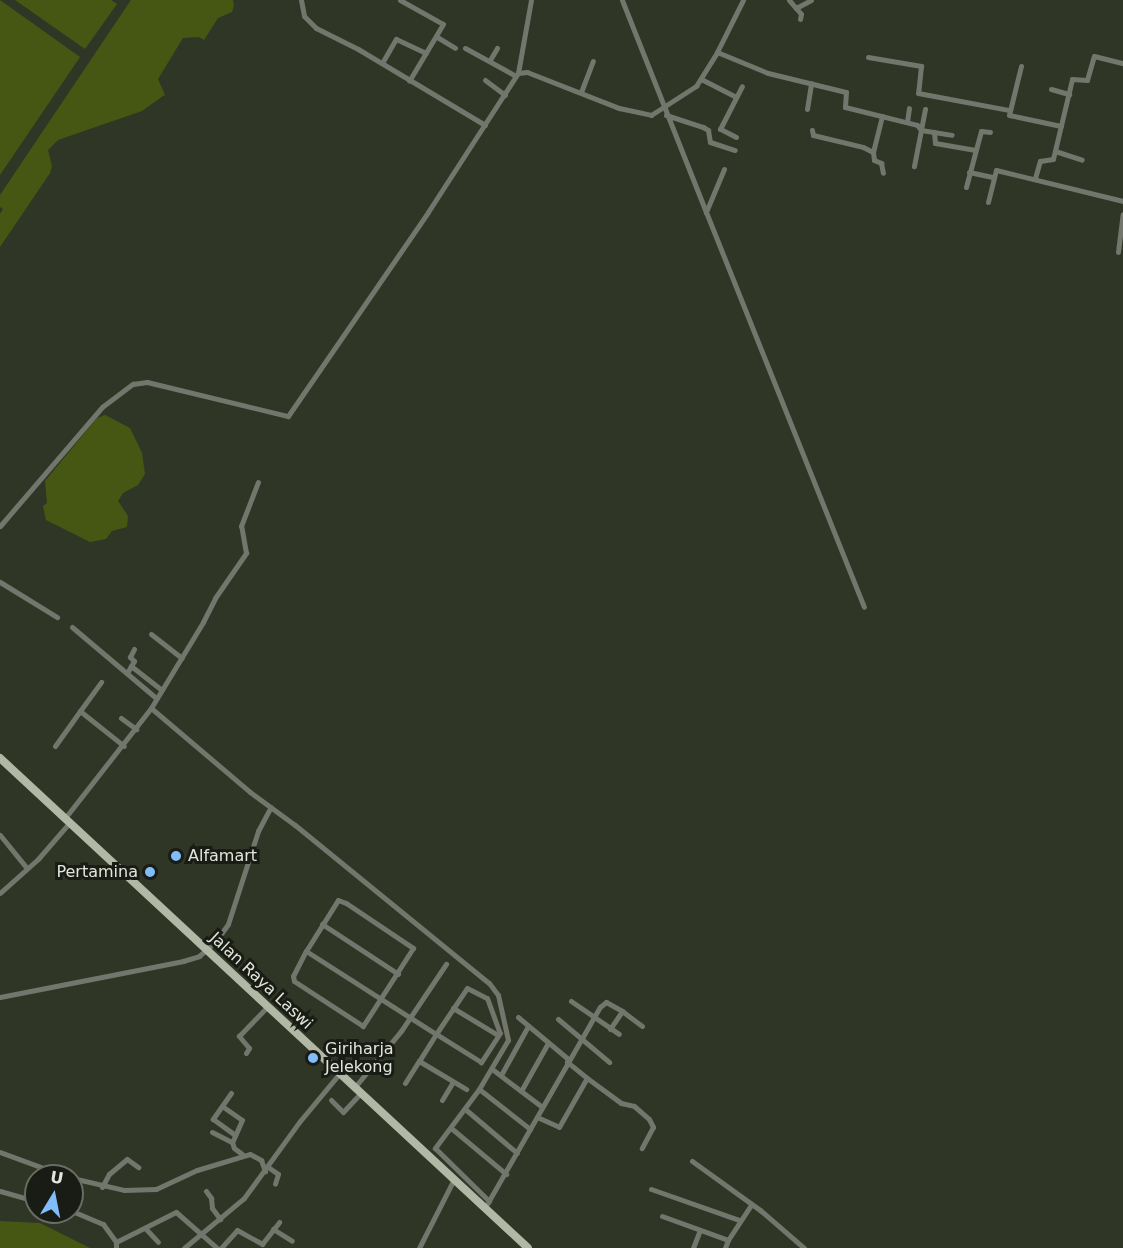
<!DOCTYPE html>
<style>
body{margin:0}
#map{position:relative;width:1123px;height:1248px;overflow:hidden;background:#303625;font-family:"DejaVu Sans",sans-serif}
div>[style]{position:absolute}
.green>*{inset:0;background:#465714}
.street>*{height:5px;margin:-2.5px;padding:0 2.5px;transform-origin:2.5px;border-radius:2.5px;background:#73766d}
.primary>*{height:8px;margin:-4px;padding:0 4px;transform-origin:4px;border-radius:4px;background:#b1b8a6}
.dots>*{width:16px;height:16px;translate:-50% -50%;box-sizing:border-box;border:3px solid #191c14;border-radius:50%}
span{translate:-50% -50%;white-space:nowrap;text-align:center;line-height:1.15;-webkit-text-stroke:6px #191c14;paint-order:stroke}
.poi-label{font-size:16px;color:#e1e5da}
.left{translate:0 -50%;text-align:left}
.right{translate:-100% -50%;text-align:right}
.street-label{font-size:16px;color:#e1e5da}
.north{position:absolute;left:24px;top:1164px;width:60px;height:60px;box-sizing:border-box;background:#191c14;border:2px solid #696c63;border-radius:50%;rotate:10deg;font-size:16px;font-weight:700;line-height:24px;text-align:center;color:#e1e5da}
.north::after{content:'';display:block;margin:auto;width:21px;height:27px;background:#80bdfa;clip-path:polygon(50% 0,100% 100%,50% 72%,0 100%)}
</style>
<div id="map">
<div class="green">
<i style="clip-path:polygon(0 0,80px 57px,0 175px)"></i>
<i style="clip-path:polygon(15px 0,111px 0,117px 4px,85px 49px)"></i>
<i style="clip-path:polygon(131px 0,233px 0,234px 5px,232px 12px,218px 18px,204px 40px,199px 37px,183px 38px,158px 79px,165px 95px,163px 96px,142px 111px,58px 140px,48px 150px,52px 166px,50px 173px,0 247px,0 214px,3px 209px,0 207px,0 195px)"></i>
<i style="clip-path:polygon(105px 415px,130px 428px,142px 453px,145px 474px,138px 485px,123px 493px,118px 501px,128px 516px,127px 527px,112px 531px,106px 539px,90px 542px,46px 520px,43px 506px,47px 503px,45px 481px,97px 418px)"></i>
<i style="clip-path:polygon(0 1221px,40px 1223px,90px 1248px,0 1248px)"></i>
</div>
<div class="street">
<i style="left:301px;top:0;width:16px;rotate:79deg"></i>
<i style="left:304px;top:16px;width:17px;rotate:45deg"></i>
<i style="left:316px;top:28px;width:47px;rotate:26.6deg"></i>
<i style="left:358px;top:49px;width:148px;rotate:30.9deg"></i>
<i style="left:400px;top:0;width:49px;rotate:29.2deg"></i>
<i style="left:443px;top:24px;width:66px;rotate:120.8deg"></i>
<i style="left:622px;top:0;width:228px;rotate:68.4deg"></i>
<i style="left:789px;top:0;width:18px;rotate:49deg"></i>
<i style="left:801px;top:14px;width:5px;rotate:101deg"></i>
<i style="left:796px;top:8px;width:17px;rotate:-28deg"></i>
<i style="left:437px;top:37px;width:21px;rotate:31deg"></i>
<i style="left:465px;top:48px;width:58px;rotate:28.8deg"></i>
<i style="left:717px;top:52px;width:55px;rotate:22.4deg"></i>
<i style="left:768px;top:73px;width:80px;rotate:13.7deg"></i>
<i style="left:846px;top:92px;width:15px;rotate:94deg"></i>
<i style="left:845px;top:107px;width:74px;rotate:14deg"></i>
<i style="left:917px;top:125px;width:6px;rotate:51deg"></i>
<i style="left:921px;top:130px;width:37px;rotate:101deg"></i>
<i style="left:868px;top:57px;width:54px;rotate:9.6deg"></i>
<i style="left:921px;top:66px;width:27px;rotate:96deg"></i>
<i style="left:918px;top:93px;width:93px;rotate:10.6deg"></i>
<i style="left:490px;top:60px;width:14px;rotate:-60deg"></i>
<i style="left:382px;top:63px;width:28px;rotate:-60deg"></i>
<i style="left:396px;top:39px;width:33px;rotate:25deg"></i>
<i style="left:1021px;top:66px;width:50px;rotate:103.8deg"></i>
<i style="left:1009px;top:115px;width:53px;rotate:11.9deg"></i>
<i style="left:518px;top:73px;width:74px;rotate:-79.9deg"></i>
<i style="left:701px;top:79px;width:39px;rotate:27deg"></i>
<i style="left:485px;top:80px;width:25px;rotate:37deg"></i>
<i style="left:1051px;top:89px;width:19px;rotate:16deg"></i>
<i style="left:581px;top:92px;width:33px;rotate:-69deg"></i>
<i style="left:807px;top:109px;width:26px;rotate:-81deg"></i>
<i style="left:925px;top:109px;width:21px;rotate:101deg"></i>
<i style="left:921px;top:130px;width:31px;rotate:9deg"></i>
<i style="left:666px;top:115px;width:39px;rotate:18deg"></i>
<i style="left:703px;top:127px;width:6px;rotate:31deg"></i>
<i style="left:708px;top:130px;width:12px;rotate:81deg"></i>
<i style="left:710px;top:142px;width:26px;rotate:18deg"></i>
<i style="left:882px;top:116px;width:37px;rotate:104deg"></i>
<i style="left:873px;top:152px;width:8px;rotate:83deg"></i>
<i style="left:874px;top:160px;width:8px;rotate:23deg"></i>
<i style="left:881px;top:163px;width:10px;rotate:79deg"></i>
<i style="left:907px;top:122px;width:14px;rotate:-82deg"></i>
<i style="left:812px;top:130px;width:5px;rotate:79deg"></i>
<i style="left:813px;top:135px;width:51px;rotate:13.5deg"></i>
<i style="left:863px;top:147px;width:11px;rotate:27deg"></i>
<i style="left:934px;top:132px;width:11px;rotate:85deg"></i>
<i style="left:935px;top:143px;width:41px;rotate:9.9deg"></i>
<i style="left:736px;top:137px;width:18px;rotate:-153deg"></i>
<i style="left:720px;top:129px;width:48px;rotate:-62.9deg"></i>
<i style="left:1055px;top:151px;width:28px;rotate:18deg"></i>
<i style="left:724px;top:169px;width:47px;rotate:112.7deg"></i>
<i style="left:706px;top:212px;width:425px;rotate:68.2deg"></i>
<i style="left:969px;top:172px;width:25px;rotate:12deg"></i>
<i style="left:1035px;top:178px;width:18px;rotate:-74deg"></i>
<i style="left:1040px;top:161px;width:13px;rotate:-9deg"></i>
<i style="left:1053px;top:159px;width:82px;rotate:-76.6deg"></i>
<i style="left:1072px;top:79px;width:15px;rotate:4deg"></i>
<i style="left:1087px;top:80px;width:25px;rotate:-74deg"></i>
<i style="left:1094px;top:56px;width:30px;rotate:14deg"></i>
<i style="left:966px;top:187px;width:58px;rotate:-75deg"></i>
<i style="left:981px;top:131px;width:9px;rotate:6deg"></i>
<i style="left:988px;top:202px;width:33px;rotate:-76deg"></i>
<i style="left:996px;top:170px;width:131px;rotate:13.7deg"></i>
<i style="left:1118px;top:252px;width:38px;rotate:-83deg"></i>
<i style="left:0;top:526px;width:157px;rotate:-49.4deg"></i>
<i style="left:102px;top:407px;width:39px;rotate:-37deg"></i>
<i style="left:133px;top:384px;width:14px;rotate:-8deg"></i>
<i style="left:147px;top:382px;width:145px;rotate:13.6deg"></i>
<i style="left:288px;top:416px;width:247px;rotate:-55.5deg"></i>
<i style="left:428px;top:212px;width:166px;rotate:-57.1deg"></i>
<i style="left:518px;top:73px;width:9px;rotate:-6deg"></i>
<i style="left:527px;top:72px;width:99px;rotate:21.4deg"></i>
<i style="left:619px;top:108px;width:33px;rotate:12deg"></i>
<i style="left:651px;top:115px;width:54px;rotate:-32.8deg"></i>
<i style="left:696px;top:86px;width:40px;rotate:-58deg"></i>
<i style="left:717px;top:52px;width:58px;rotate:-63.4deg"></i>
<i style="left:0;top:582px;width:67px;rotate:31.6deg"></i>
<i style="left:72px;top:627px;width:110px;rotate:40.2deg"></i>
<i style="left:151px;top:634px;width:39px;rotate:38deg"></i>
<i style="left:131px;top:666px;width:6px;rotate:-59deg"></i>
<i style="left:134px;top:661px;width:6px;rotate:-135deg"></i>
<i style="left:130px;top:657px;width:9px;rotate:-63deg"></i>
<i style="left:127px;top:673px;width:8px;rotate:-60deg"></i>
<i style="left:131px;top:666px;width:39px;rotate:38deg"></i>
<i style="left:151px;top:708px;width:130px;rotate:40.3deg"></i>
<i style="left:250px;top:792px;width:56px;rotate:36.3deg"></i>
<i style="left:295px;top:825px;width:250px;rotate:39.2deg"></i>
<i style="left:489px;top:983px;width:15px;rotate:53deg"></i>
<i style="left:498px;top:995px;width:46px;rotate:77.5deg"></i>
<i style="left:508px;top:1040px;width:57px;rotate:120.6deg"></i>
<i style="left:479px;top:1089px;width:74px;rotate:126.7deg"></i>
<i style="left:435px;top:1148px;width:76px;rotate:44.5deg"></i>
<i style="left:80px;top:711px;width:36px;rotate:-54deg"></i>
<i style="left:121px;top:718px;width:19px;rotate:36deg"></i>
<i style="left:55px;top:746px;width:43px;rotate:-54.5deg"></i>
<i style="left:80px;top:711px;width:56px;rotate:38.5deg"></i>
<i style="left:65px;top:818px;width:140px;rotate:-52deg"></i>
<i style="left:151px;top:708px;width:100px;rotate:-58.8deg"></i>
<i style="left:203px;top:622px;width:27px;rotate:-63deg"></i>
<i style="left:215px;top:598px;width:55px;rotate:-55.4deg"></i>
<i style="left:246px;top:553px;width:27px;rotate:-100deg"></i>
<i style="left:241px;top:526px;width:47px;rotate:-68.9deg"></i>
<i style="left:0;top:835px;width:41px;rotate:50.9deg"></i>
<i style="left:0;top:893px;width:51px;rotate:-41.8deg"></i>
<i style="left:38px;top:859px;width:49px;rotate:-49.1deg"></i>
<i style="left:338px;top:900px;width:9px;rotate:21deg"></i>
<i style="left:346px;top:903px;width:81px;rotate:33.9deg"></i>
<i style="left:413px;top:948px;width:93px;rotate:122.7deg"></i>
<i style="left:363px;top:1026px;width:82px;rotate:-146.9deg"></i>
<i style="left:294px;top:981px;width:5px;rotate:-101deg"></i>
<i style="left:293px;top:976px;width:28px;rotate:-63deg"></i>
<i style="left:306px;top:951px;width:60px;rotate:-57.9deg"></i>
<i style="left:322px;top:924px;width:91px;rotate:33.3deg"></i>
<i style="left:306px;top:951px;width:154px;rotate:32.6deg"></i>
<i style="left:436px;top:1034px;width:55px;rotate:-56deg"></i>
<i style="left:467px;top:988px;width:22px;rotate:27deg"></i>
<i style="left:487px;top:998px;width:37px;rotate:70deg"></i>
<i style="left:500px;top:1033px;width:35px;rotate:123deg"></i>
<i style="left:481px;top:1062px;width:53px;rotate:-148.1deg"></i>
<i style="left:436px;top:1034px;width:32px;rotate:122deg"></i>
<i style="left:419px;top:1061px;width:55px;rotate:30.8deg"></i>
<i style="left:0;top:997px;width:187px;rotate:-11.1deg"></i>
<i style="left:183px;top:961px;width:17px;rotate:-17deg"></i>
<i style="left:199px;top:956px;width:21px;rotate:-41deg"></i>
<i style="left:215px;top:942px;width:22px;rotate:-54deg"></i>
<i style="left:228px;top:924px;width:98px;rotate:-72.1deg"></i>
<i style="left:258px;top:831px;width:27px;rotate:-62deg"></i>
<i style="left:571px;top:1001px;width:58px;rotate:34.5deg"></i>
<i style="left:453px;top:1008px;width:52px;rotate:31deg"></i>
<i style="left:518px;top:1017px;width:65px;rotate:40deg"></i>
<i style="left:558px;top:1019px;width:67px;rotate:40.1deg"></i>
<i style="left:610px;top:1029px;width:22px;rotate:-56deg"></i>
<i style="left:622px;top:1011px;width:25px;rotate:37deg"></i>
<i style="left:246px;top:1053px;width:6px;rotate:-59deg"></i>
<i style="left:249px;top:1048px;width:16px;rotate:-130deg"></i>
<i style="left:239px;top:1036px;width:40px;rotate:-46deg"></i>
<i style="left:492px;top:1069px;width:63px;rotate:37.2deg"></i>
<i style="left:501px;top:1075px;width:56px;rotate:-61.1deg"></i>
<i style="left:587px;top:1078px;width:42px;rotate:36.3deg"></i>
<i style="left:621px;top:1103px;width:13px;rotate:13deg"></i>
<i style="left:634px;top:1106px;width:20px;rotate:41deg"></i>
<i style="left:649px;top:1119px;width:9px;rotate:63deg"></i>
<i style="left:653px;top:1127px;width:24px;rotate:118deg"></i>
<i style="left:405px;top:1083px;width:26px;rotate:-58deg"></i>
<i style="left:354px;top:1088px;width:74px;rotate:-50.5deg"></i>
<i style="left:401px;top:1031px;width:81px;rotate:-56.1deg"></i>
<i style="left:479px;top:1089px;width:65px;rotate:38.1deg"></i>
<i style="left:521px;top:1091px;width:55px;rotate:-60.6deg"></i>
<i style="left:231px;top:1093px;width:32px;rotate:125deg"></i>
<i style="left:213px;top:1119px;width:27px;rotate:36deg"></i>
<i style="left:331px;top:1100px;width:17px;rotate:45deg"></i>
<i style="left:343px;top:1112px;width:25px;rotate:-47deg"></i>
<i style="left:442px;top:1100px;width:21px;rotate:-59deg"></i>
<i style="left:222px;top:1106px;width:24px;rotate:35deg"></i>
<i style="left:242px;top:1120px;width:24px;rotate:114deg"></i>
<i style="left:232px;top:1142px;width:6px;rotate:72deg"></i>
<i style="left:234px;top:1148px;width:10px;rotate:37deg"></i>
<i style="left:465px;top:1109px;width:68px;rotate:40.2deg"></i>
<i style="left:537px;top:1117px;width:24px;rotate:24deg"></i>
<i style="left:559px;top:1127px;width:56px;rotate:-60.3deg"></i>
<i style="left:587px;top:1078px;width:26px;rotate:-141deg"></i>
<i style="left:451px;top:1128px;width:72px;rotate:39.9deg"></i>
<i style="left:212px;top:1132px;width:22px;rotate:27deg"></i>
<i style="left:0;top:1152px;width:69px;rotate:20.3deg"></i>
<i style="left:692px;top:1161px;width:84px;rotate:35.8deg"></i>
<i style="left:760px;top:1210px;width:58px;rotate:40.8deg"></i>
<i style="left:268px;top:1167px;width:12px;rotate:35deg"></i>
<i style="left:278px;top:1174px;width:10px;rotate:107deg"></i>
<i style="left:72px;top:1178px;width:53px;rotate:13deg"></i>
<i style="left:124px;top:1190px;width:32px;rotate:-2deg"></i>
<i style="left:156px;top:1189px;width:45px;rotate:-24.9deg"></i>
<i style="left:197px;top:1170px;width:55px;rotate:-16.8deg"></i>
<i style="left:250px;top:1154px;width:13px;rotate:29deg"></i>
<i style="left:261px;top:1160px;width:12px;rotate:70deg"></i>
<i style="left:102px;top:1187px;width:15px;rotate:-62deg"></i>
<i style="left:109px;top:1174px;width:23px;rotate:-40deg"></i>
<i style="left:127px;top:1159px;width:14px;rotate:36deg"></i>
<i style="left:651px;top:1189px;width:93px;rotate:19.4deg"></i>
<i style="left:0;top:1191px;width:37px;rotate:16deg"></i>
<i style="left:206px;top:1191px;width:9px;rotate:54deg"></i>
<i style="left:211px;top:1198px;width:10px;rotate:84deg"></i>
<i style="left:212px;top:1208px;width:14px;rotate:54deg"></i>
<i style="left:487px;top:1204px;width:227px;rotate:-60.2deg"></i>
<i style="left:600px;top:1007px;width:8px;rotate:-40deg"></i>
<i style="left:606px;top:1002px;width:18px;rotate:29deg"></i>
<i style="left:72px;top:1211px;width:34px;rotate:23deg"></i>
<i style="left:103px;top:1224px;width:22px;rotate:54deg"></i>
<i style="left:116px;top:1242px;width:6px;rotate:90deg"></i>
<i style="left:662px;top:1216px;width:70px;rotate:20deg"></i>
<i style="left:728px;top:1240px;width:9px;rotate:111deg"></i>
<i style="left:145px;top:1228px;width:19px;rotate:47deg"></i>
<i style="left:273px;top:1229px;width:22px;rotate:32deg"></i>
<i style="left:728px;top:1240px;width:42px;rotate:-56.7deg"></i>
<i style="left:116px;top:1242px;width:67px;rotate:-26.6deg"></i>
<i style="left:176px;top:1212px;width:55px;rotate:41.3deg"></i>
<i style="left:184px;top:1248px;width:78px;rotate:-39.8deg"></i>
<i style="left:244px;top:1198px;width:95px;rotate:-54deg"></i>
<i style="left:300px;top:1121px;width:61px;rotate:-50.3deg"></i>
<i style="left:221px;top:1248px;width:24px;rotate:-48deg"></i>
<i style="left:237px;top:1230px;width:29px;rotate:29deg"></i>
<i style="left:262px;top:1244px;width:28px;rotate:-52deg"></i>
<i style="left:419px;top:1248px;width:77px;rotate:-63.1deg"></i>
<i style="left:693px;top:1248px;width:19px;rotate:-69deg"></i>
</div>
<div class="primary">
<i style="left:0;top:758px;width:720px;rotate:42.86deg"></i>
</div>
<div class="dots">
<i style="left:176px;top:856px;background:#80bdfa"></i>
<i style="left:150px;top:872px;background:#80bdfa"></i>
<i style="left:313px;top:1058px;background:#80bdfa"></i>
</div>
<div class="poi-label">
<span class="left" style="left:188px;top:856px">Alfamart</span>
<span class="right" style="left:138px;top:872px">Pertamina</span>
<span class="left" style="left:325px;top:1058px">Giriharja<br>Jelekong</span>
</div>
<div class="street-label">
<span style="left:261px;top:981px;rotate:43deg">Jalan Raya Laswi</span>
</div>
<div class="north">U</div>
</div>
